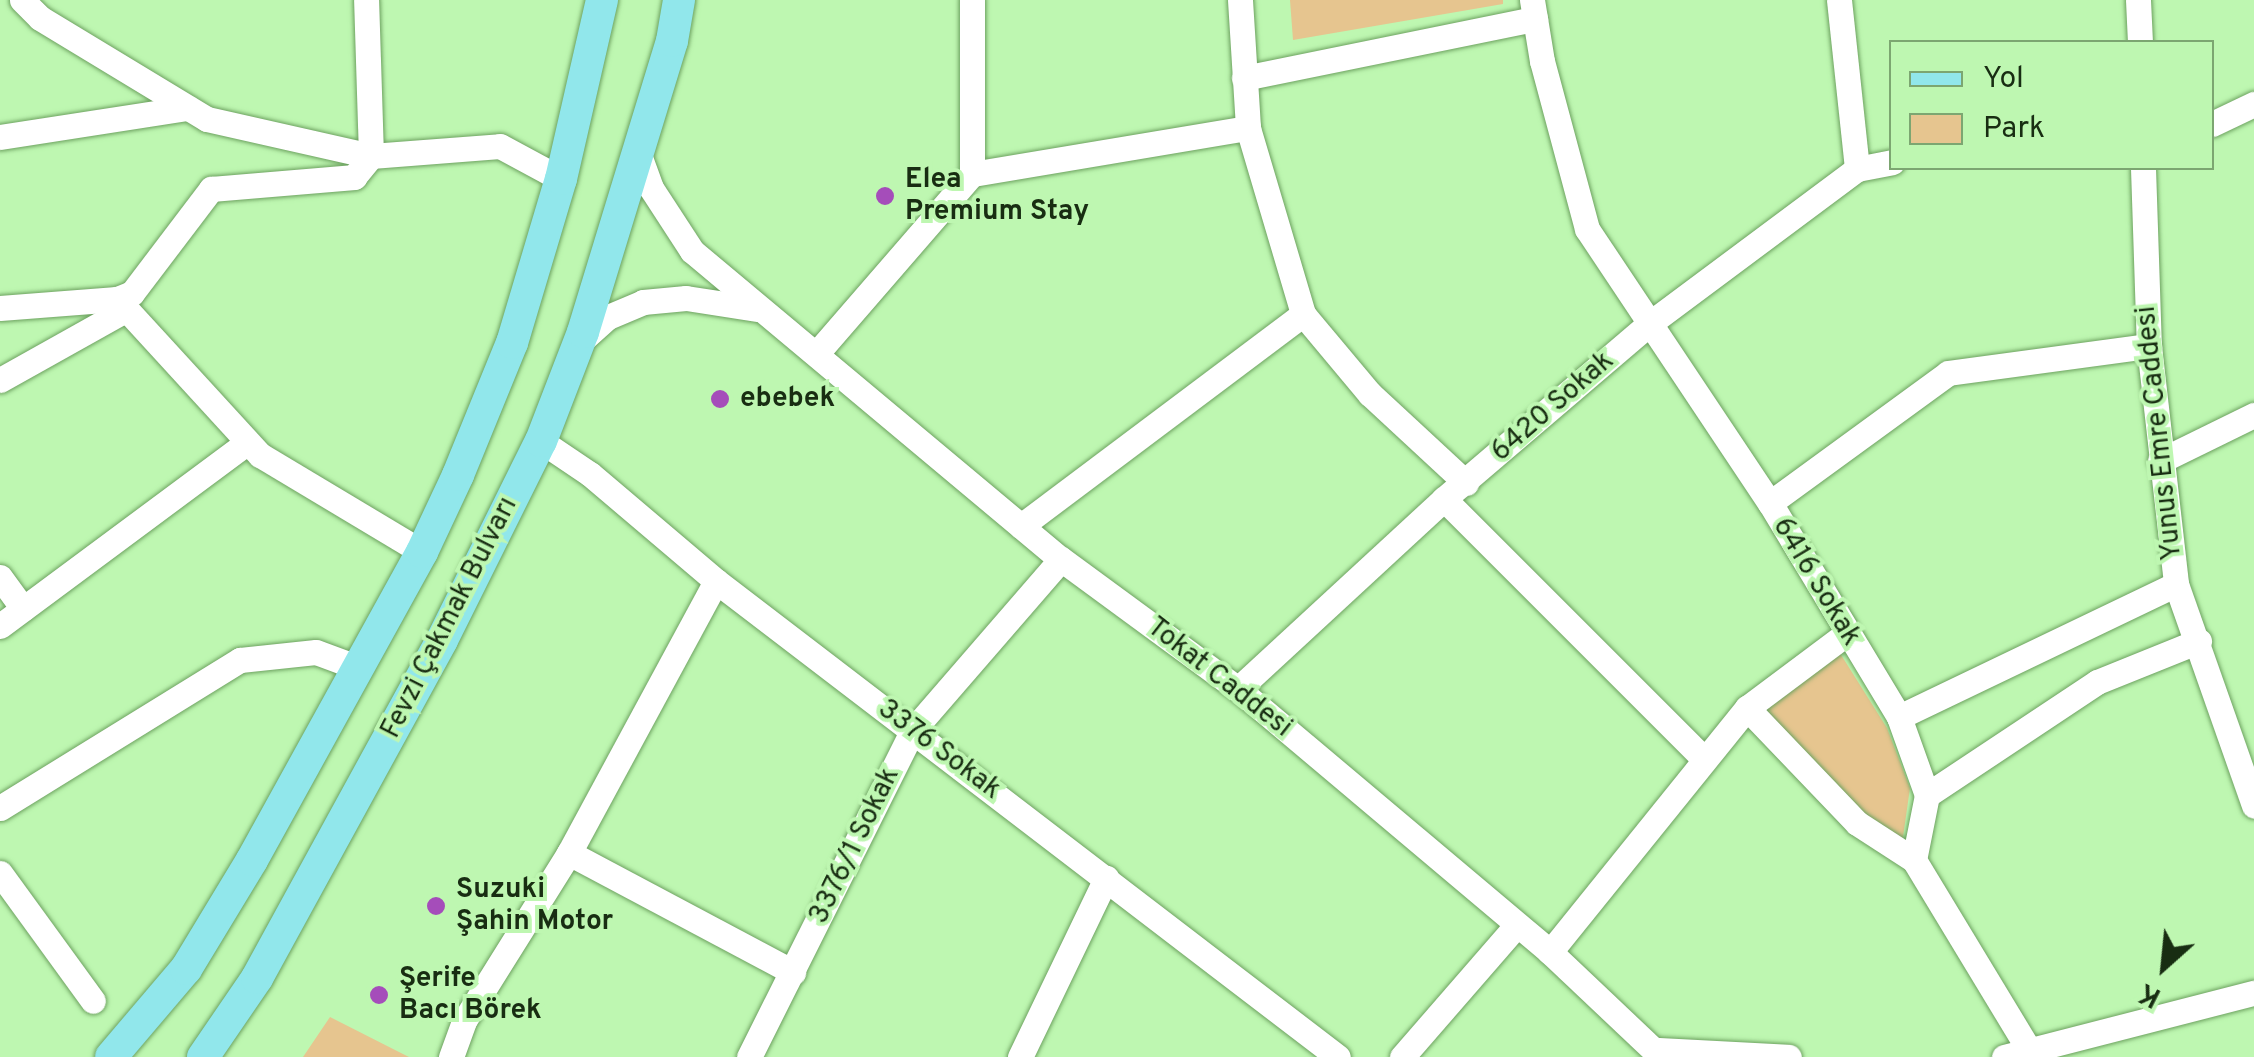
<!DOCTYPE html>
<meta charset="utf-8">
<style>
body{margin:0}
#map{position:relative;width:2254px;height:1057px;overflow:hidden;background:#bef7b1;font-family:Overpass,sans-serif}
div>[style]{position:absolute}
.green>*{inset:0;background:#e6c58f}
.roads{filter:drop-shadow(0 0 2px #6da260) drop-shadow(0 0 2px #6da260)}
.minor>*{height:25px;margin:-12.5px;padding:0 12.5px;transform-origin:12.5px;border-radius:12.5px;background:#fff}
.major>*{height:32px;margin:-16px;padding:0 16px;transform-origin:16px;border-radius:16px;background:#91e7eb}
.dots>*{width:28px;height:28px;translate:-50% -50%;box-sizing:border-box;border:5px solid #bef7b1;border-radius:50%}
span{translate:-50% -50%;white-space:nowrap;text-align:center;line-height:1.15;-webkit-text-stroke:8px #bef7b1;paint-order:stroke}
.poi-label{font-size:28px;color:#182d12;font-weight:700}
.left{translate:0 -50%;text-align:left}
.street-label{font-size:28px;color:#182d12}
.legend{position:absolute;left:1889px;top:40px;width:325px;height:130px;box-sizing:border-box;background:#bef7b1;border:2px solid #7ca671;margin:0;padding:12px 18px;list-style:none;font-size:30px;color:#182d12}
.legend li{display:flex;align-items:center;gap:20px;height:50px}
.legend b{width:50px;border:2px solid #7ca671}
.north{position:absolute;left:2114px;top:917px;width:100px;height:100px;-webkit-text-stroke:8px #bef7b1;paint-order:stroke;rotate:207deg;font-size:28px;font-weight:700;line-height:40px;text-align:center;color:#182d12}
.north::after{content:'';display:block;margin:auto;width:35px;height:45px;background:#182d12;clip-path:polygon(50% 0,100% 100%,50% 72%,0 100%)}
</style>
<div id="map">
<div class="green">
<i style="clip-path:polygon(1290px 0,1503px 0,1503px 4px,1293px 40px)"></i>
<i style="clip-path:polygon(1838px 650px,1887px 728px,1910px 788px,1902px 844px,1862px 815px,1763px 709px)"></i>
<i style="clip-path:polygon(330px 1017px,399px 1052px,409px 1057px,303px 1057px)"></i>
</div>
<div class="roads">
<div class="minor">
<i style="left:22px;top:0;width:25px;rotate:45deg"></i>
<i style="left:40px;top:18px;width:195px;rotate:31.2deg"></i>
<i style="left:207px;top:119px;width:168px;rotate:12.7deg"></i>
<i style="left:371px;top:156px;width:129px;rotate:-4.4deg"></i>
<i style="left:500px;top:146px;width:69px;rotate:28.4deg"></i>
<i style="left:972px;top:0;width:174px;rotate:90deg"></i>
<i style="left:1240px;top:0;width:128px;rotate:86.4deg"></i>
<i style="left:1248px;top:128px;width:194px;rotate:73.5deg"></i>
<i style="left:1303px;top:314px;width:104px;rotate:50.1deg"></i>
<i style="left:1370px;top:394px;width:131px;rotate:42.8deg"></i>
<i style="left:1532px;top:0;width:62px;rotate:80.7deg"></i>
<i style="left:1542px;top:61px;width:174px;rotate:75deg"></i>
<i style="left:1587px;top:229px;width:329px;rotate:56.3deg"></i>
<i style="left:1770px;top:503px;width:250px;rotate:58.9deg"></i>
<i style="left:1899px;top:717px;width:83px;rotate:70.3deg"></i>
<i style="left:1927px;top:795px;width:66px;rotate:101.3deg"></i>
<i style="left:1914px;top:860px;width:226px;rotate:58.8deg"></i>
<i style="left:1839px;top:0;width:170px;rotate:83.9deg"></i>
<i style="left:2138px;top:0;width:42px;rotate:87.3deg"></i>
<i style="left:1244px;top:78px;width:297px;rotate:-11.5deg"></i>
<i style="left:2212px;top:124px;width:47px;rotate:-25.5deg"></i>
<i style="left:0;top:137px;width:190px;rotate:-8.8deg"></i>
<i style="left:638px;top:152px;width:38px;rotate:70deg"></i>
<i style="left:651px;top:188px;width:75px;rotate:56.9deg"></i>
<i style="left:692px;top:251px;width:481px;rotate:39.9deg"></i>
<i style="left:1061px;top:559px;width:220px;rotate:36.3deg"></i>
<i style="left:1238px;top:689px;width:408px;rotate:40.1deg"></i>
<i style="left:1550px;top:952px;width:153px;rotate:43.4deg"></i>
<i style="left:2143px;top:168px;width:178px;rotate:88.1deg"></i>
<i style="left:2149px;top:346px;width:240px;rotate:83.5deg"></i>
<i style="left:2176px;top:584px;width:235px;rotate:70.6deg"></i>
<i style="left:117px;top:299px;width:212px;rotate:47.5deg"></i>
<i style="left:260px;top:455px;width:189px;rotate:30.9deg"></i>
<i style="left:0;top:308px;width:117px;rotate:-4.4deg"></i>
<i style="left:117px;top:299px;width:16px;rotate:-22deg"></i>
<i style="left:132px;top:293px;width:131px;rotate:-52.8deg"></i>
<i style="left:211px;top:189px;width:144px;rotate:-4.8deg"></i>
<i style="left:354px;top:177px;width:27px;rotate:-51deg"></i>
<i style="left:371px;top:156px;width:156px;rotate:-91.8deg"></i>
<i style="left:581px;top:341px;width:36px;rotate:-42deg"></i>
<i style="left:608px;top:317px;width:38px;rotate:-23deg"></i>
<i style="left:643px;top:302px;width:43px;rotate:-5.3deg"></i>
<i style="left:686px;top:298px;width:73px;rotate:8.7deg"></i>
<i style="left:817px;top:353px;width:237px;rotate:-49.1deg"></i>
<i style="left:972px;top:174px;width:280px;rotate:-9.5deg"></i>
<i style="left:0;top:380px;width:145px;rotate:-29.2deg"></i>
<i style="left:541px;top:441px;width:59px;rotate:34deg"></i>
<i style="left:590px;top:474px;width:165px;rotate:40.3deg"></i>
<i style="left:716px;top:581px;width:783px;rotate:37.43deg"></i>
<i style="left:2160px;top:461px;width:105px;rotate:-26.1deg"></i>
<i style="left:1444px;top:499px;width:366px;rotate:45deg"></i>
<i style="left:1770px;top:503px;width:220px;rotate:-36.1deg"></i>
<i style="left:1948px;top:373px;width:203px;rotate:-7.7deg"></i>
<i style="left:1021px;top:526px;width:353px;rotate:-36.9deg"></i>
<i style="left:0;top:577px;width:39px;rotate:54deg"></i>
<i style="left:0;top:626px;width:307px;rotate:-36.6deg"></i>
<i style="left:1238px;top:689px;width:280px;rotate:-42.7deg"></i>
<i style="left:1444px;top:499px;width:270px;rotate:-40.5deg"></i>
<i style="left:1649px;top:324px;width:259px;rotate:-36.7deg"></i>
<i style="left:1857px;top:169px;width:36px;rotate:-11deg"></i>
<i style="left:1747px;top:708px;width:159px;rotate:46.3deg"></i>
<i style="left:1857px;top:823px;width:68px;rotate:33deg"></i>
<i style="left:1899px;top:717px;width:307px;rotate:-25.6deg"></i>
<i style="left:1927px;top:795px;width:204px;rotate:-33.6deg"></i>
<i style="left:2097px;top:682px;width:110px;rotate:-21.9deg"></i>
<i style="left:0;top:808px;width:282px;rotate:-31.7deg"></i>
<i style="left:240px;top:660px;width:76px;rotate:-6deg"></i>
<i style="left:316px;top:652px;width:46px;rotate:20.4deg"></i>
<i style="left:569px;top:853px;width:254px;rotate:28deg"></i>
<i style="left:0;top:873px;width:158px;rotate:54deg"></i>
<i style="left:1550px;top:952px;width:314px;rotate:-51.1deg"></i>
<i style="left:1747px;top:708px;width:124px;rotate:-36.8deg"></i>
<i style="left:1657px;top:1050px;width:132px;rotate:3deg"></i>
<i style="left:451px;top:1057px;width:38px;rotate:-70deg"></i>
<i style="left:464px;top:1021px;width:198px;rotate:-58deg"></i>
<i style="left:569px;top:853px;width:309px;rotate:-61.6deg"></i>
<i style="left:749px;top:1057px;width:366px;rotate:-63.4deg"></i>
<i style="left:913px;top:730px;width:226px;rotate:-49.1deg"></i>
<i style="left:1020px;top:1057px;width:199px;rotate:-64.3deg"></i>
<i style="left:1402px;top:1057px;width:174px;rotate:-49deg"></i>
<i style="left:2004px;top:1057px;width:258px;rotate:-14.4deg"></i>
</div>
<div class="major">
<i style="left:111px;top:1057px;width:116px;rotate:-49.6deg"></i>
<i style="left:186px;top:969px;width:127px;rotate:-58.8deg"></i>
<i style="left:252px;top:860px;width:352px;rotate:-61.1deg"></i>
<i style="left:422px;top:552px;width:85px;rotate:-64.9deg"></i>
<i style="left:458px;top:475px;width:143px;rotate:-67.8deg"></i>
<i style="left:512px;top:343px;width:171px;rotate:-73.4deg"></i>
<i style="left:561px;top:179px;width:184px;rotate:-77.1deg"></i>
<i style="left:203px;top:1057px;width:96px;rotate:-55.6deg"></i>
<i style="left:257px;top:978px;width:385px;rotate:-61.3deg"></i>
<i style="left:442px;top:640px;width:222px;rotate:-63.6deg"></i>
<i style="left:541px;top:441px;width:117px;rotate:-68.9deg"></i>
<i style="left:583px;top:332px;width:304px;rotate:-73deg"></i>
<i style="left:672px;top:41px;width:42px;rotate:-80.3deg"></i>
</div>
</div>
<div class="dots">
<i style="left:885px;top:196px;background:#a54dba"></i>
<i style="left:720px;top:399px;background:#a54dba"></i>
<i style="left:436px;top:906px;background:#a54dba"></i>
<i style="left:379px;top:995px;background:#a54dba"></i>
</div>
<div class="poi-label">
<span class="left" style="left:905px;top:196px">Elea<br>Premium Stay</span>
<span class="left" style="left:740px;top:399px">ebebek</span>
<span class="left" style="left:456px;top:906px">Suzuki<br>Şahin Motor</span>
<span class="left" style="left:399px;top:995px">Şerife<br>Bacı Börek</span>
</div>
<div class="street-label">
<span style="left:1553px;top:407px;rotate:-41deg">6420 Sokak</span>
<span style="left:2160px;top:433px;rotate:-96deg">Yunus Emre Caddesi</span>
<span style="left:1816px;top:582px;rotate:59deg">6416 Sokak</span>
<span style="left:450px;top:618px;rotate:-63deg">Fevzi Çakmak Bulvarı</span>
<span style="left:1219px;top:678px;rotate:38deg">Tokat Caddesi</span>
<span style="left:939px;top:750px;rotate:37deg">3376 Sokak</span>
<span style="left:855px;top:846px;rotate:-64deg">3376/1 Sokak</span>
</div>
<ul class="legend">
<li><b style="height:12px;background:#91e7eb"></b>Yol</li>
<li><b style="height:28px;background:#e6c58f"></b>Park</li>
</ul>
<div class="north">K</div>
</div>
